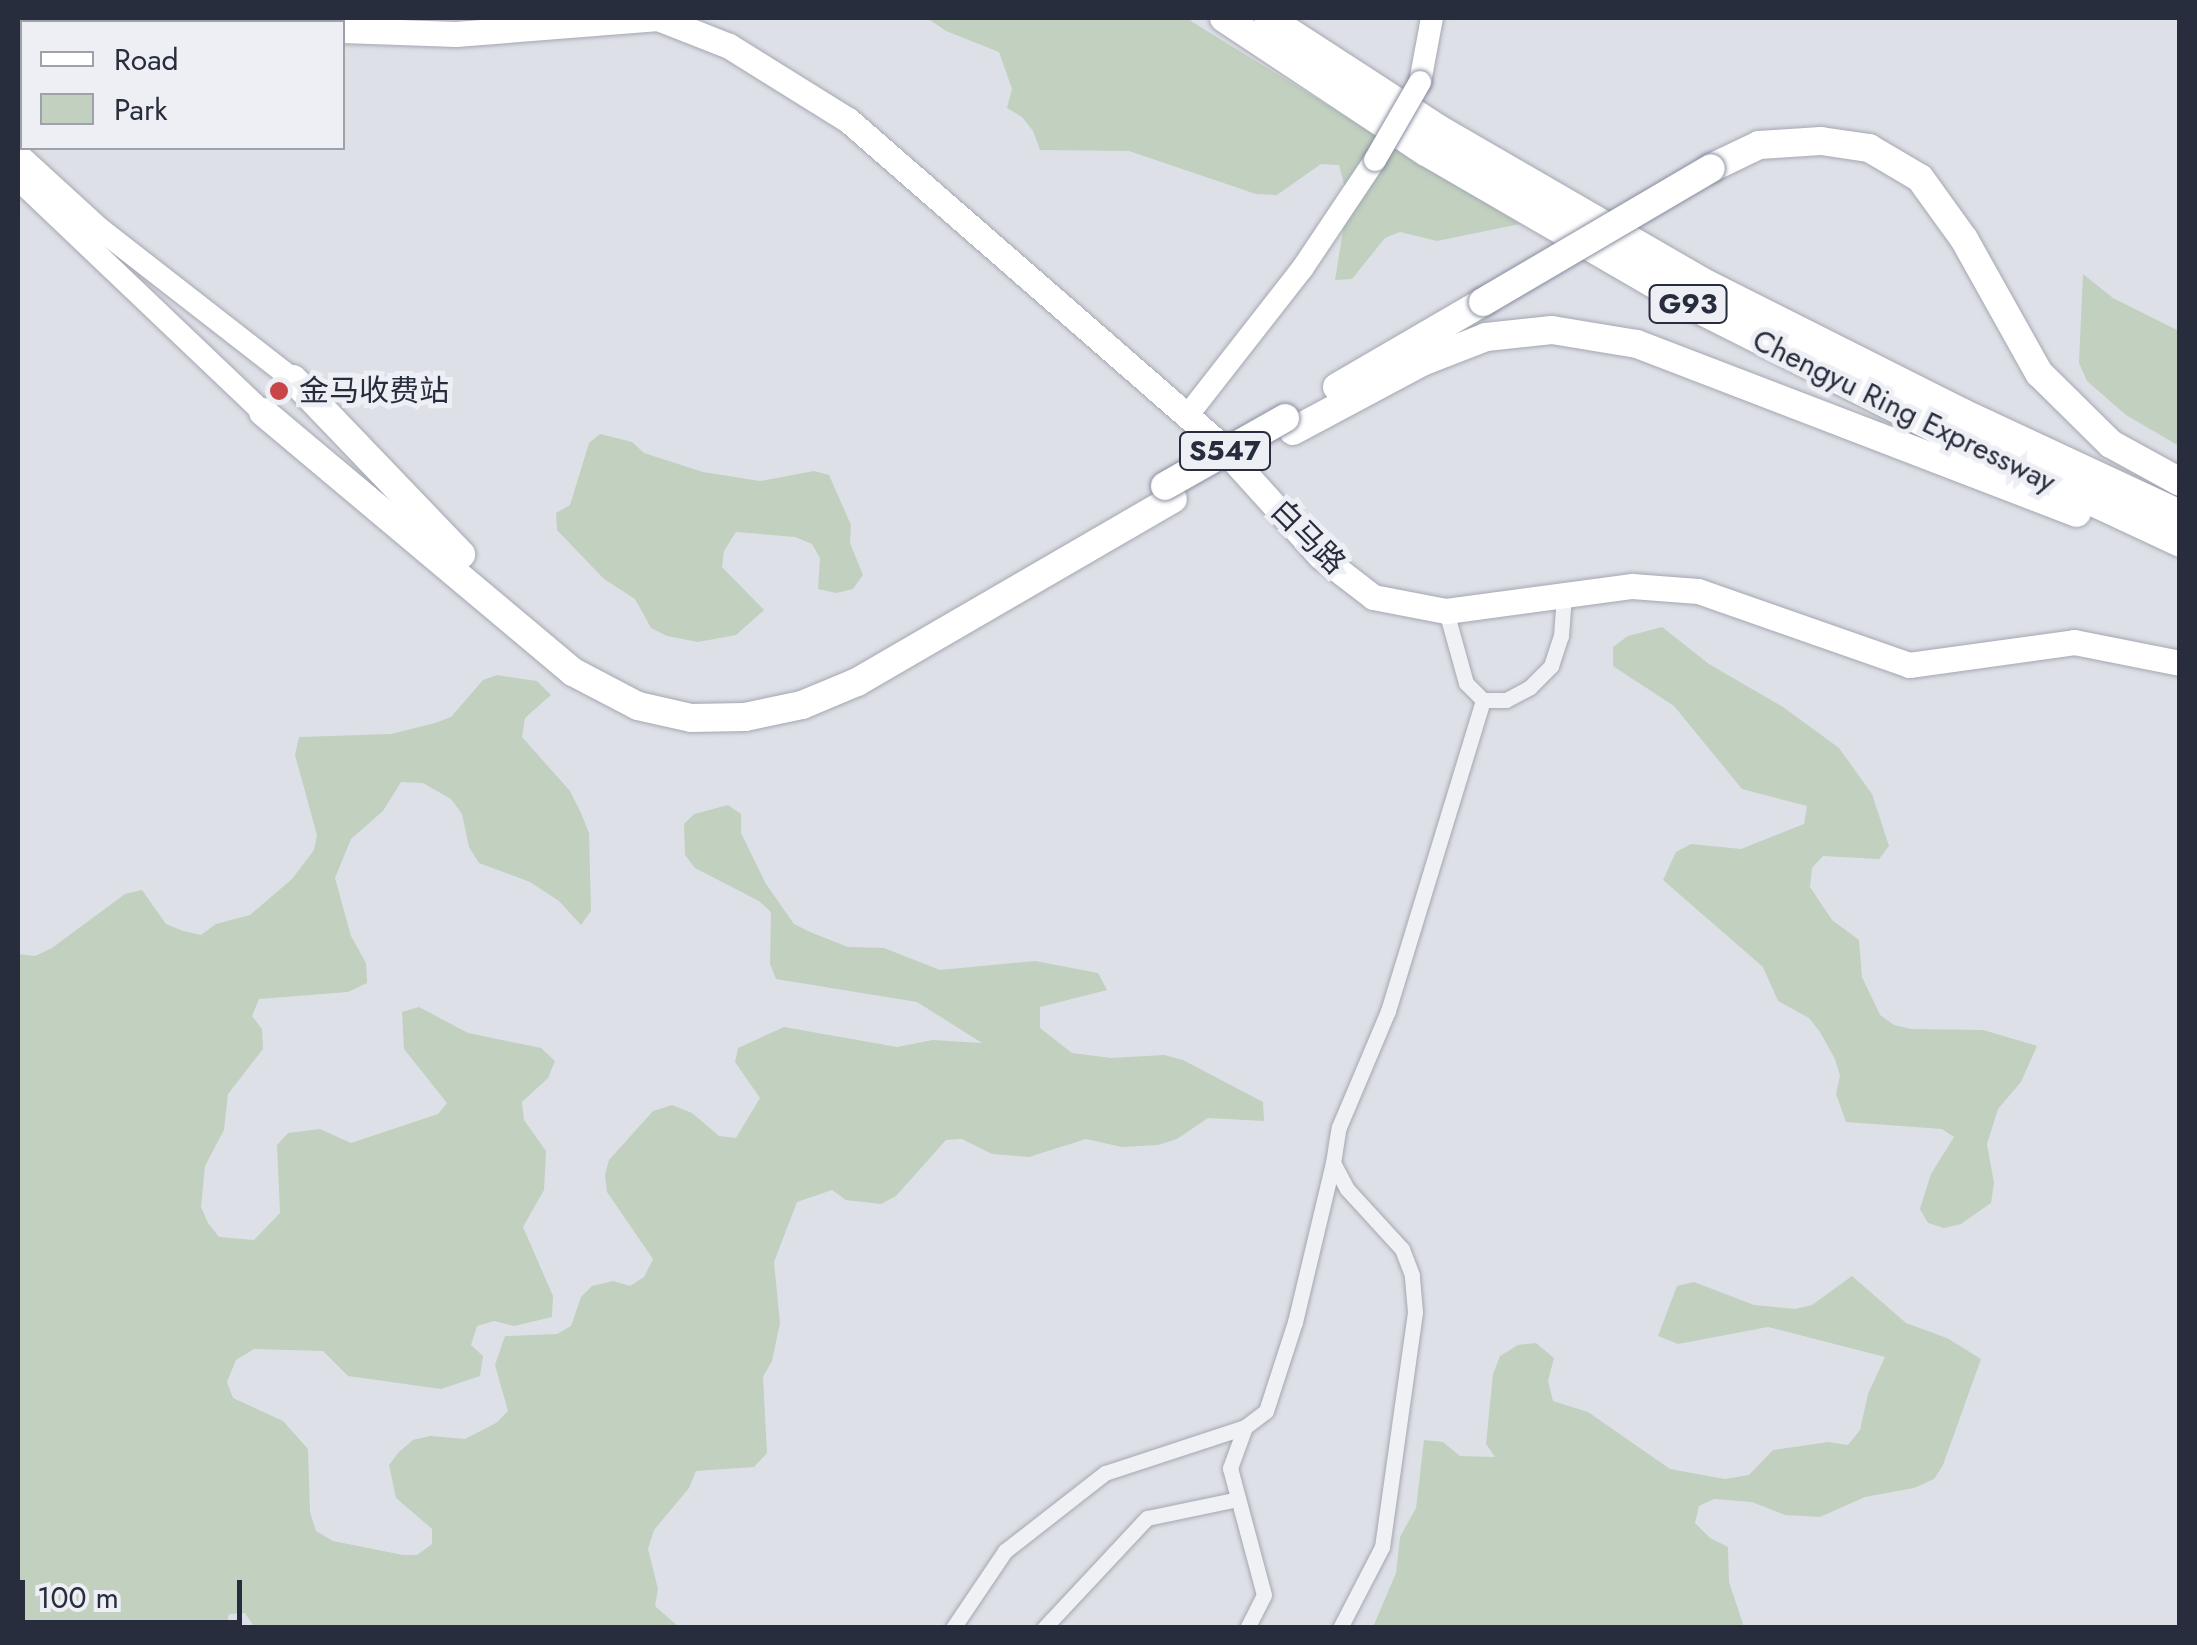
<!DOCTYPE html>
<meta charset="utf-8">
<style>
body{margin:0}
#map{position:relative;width:2197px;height:1645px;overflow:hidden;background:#dee0e7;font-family:Jost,"Noto Sans SC",sans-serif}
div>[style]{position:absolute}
.green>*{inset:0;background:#c1d0bf}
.roads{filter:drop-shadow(0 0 2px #a4a7b1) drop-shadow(0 0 2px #a4a7b1)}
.street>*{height:15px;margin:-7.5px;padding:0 7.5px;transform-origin:7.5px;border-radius:7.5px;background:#f0f1f5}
.secondary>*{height:22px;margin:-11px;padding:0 11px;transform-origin:11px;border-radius:11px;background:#fff}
.primary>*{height:25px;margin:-12.5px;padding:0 12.5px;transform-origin:12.5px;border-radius:12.5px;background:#fff}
.highway>*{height:28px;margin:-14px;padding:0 14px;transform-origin:14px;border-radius:14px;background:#fff}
.bridges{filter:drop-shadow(0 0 2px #868c9d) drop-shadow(0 0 2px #868c9d)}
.secondary-bridge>*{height:22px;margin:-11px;padding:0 11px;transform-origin:11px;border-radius:11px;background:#fff}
.highway-bridge>*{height:28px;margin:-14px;padding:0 14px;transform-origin:14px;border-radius:14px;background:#fff}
.dots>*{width:28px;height:28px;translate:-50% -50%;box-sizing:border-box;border:5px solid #edeff5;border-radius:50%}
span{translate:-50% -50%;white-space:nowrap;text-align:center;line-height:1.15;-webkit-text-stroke:10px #edeff5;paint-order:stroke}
.shield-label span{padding:2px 8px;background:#edeff5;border:2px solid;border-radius:8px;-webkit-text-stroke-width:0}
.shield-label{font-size:28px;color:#282d3d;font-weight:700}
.poi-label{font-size:30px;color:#282d3d}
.left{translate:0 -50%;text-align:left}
.street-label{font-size:30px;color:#282d3d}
.frame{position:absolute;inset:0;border:20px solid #282d3d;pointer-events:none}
.legend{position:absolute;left:20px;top:20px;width:325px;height:130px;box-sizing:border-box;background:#edeff5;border:2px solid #9ea1ab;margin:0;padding:12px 18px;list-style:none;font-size:30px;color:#282d3d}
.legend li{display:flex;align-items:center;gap:20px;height:50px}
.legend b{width:50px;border:2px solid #9ea1ab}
.scale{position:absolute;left:20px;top:1580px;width:222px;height:45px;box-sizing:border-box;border:5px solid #282d3d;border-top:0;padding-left:12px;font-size:30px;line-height:35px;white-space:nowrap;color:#282d3d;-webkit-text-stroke:8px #edeff5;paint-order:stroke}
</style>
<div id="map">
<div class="green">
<i style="clip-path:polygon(927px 18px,1186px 18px,1520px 224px,1437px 241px,1400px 232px,1385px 238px,1352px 279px,1335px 280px,1348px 199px,1339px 165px,1321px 164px,1277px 195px,1256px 194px,1129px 151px,1040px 150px,1033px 131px,1022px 117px,1007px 108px,1012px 89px,999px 52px,946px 31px)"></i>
<i style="clip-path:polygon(2083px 274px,2113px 298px,2179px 331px,2179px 446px,2126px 415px,2087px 381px,2079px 363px)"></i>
<i style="clip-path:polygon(600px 434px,632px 442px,644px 453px,703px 472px,760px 481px,814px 471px,829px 475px,851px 525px,850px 543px,863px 575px,853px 589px,836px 593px,818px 589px,820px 558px,812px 544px,795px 537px,736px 532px,724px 551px,722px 567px,764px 610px,736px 635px,698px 642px,667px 636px,651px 628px,635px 599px,604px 579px,557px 530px,556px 513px,570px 505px,589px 443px)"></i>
<i style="clip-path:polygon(1662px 627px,1709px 664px,1783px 707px,1839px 748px,1872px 794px,1889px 846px,1879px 859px,1823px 856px,1812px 868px,1810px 887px,1832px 920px,1859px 940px,1862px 977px,1880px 1015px,1894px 1025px,1911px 1029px,1983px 1030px,2037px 1046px,2021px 1082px,1998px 1109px,1987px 1144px,1994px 1183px,1991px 1203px,1961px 1224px,1944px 1228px,1928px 1223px,1920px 1209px,1931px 1174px,1954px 1137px,1942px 1129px,1846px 1122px,1836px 1094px,1840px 1076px,1835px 1059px,1820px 1032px,1809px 1018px,1778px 1001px,1763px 967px,1663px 880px,1676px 852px,1691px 844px,1741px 849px,1804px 824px,1807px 806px,1742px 789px,1674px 706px,1613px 666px,1613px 647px,1628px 636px)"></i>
<i style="clip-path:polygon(497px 675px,537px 681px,551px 695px,525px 718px,522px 737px,570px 791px,581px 813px,589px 833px,591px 911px,581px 925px,559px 901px,530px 882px,479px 863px,469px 847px,462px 814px,451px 799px,423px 783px,401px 782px,383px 811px,351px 839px,335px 878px,351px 936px,366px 963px,367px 983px,348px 992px,259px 999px,252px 1016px,262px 1029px,263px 1049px,228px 1094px,224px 1130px,205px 1166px,201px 1207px,208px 1223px,219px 1237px,254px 1240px,280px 1213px,277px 1145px,288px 1133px,320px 1129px,351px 1143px,438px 1114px,447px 1103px,404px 1049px,402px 1012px,419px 1007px,468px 1033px,541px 1048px,555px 1061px,548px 1078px,522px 1102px,524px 1120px,546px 1151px,544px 1190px,523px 1227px,553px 1296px,552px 1317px,514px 1326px,494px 1321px,477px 1326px,471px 1345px,483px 1356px,480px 1376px,441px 1389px,348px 1376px,323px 1351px,254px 1349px,236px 1360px,227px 1382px,233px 1398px,283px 1421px,308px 1449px,310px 1512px,316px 1531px,333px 1541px,403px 1555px,417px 1555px,432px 1544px,432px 1529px,396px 1498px,389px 1465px,399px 1452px,413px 1440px,430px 1436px,465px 1439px,496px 1423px,508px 1411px,495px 1365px,505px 1336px,557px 1334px,571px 1326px,581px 1297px,592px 1286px,613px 1281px,630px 1286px,644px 1277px,653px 1259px,607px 1192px,605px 1175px,609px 1160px,653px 1111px,672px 1105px,692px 1113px,719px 1136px,736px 1138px,760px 1098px,735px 1062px,738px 1048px,784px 1027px,897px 1047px,933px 1040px,982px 1043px,917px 1002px,776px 979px,770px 964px,771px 912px,759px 901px,695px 868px,685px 855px,684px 824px,694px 814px,728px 805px,741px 814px,741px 833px,766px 884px,794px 924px,810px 932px,848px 947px,884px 948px,940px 970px,1035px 961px,1098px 973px,1107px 990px,1040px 1007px,1040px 1028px,1072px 1053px,1111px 1058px,1164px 1055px,1183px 1060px,1263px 1102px,1264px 1121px,1208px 1118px,1177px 1139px,1158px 1145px,1122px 1147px,1086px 1139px,1029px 1157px,992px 1154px,962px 1139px,946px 1140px,896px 1196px,881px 1204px,846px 1200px,832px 1190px,797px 1202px,774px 1262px,780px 1323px,772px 1361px,763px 1377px,767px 1453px,754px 1467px,696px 1471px,689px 1488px,654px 1530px,648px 1549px,658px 1589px,655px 1606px,679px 1627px,255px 1628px,245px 1613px,229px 1614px,226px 1627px,18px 1627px,18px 954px,35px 956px,52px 948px,125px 894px,142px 890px,166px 924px,183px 931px,201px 935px,216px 924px,250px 915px,292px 879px,314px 850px,317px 835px,295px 755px,299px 737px,391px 734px,435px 723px,451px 717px,483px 680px)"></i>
<i style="clip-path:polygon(1852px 1276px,1906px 1323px,1947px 1338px,1981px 1359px,1943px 1465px,1934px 1479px,1914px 1488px,1865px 1497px,1820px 1517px,1785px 1515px,1752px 1502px,1714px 1499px,1699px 1506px,1695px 1523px,1710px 1538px,1728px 1547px,1729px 1582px,1744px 1627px,1373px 1627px,1396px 1573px,1400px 1537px,1416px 1508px,1424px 1440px,1443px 1442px,1460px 1456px,1495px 1457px,1486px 1444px,1493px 1374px,1500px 1356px,1518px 1345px,1536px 1343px,1554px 1358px,1548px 1381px,1553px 1401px,1588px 1412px,1670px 1469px,1725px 1479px,1749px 1475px,1773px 1450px,1829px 1442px,1848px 1445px,1860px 1430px,1868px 1394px,1885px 1357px,1768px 1327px,1678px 1344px,1658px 1336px,1677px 1286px,1694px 1282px,1754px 1305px,1795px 1309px,1812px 1305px)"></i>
</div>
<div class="roads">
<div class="street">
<i style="left:1446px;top:611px;width:75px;rotate:74.5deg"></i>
<i style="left:1466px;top:683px;width:24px;rotate:45deg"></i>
<i style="left:1483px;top:700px;width:23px"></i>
<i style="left:1506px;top:700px;width:27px;rotate:-28deg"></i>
<i style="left:1530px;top:687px;width:30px;rotate:-45deg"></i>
<i style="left:1551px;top:666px;width:32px;rotate:-72deg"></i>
<i style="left:1561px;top:636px;width:41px;rotate:-85.8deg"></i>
<i style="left:1245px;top:1427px;width:44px;rotate:110.1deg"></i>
<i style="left:1230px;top:1468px;width:131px;rotate:75deg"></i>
<i style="left:1264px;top:1595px;width:37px;rotate:117deg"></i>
<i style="left:953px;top:1628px;width:93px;rotate:-56deg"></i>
<i style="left:1005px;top:1551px;width:127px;rotate:-38deg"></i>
<i style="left:1105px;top:1473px;width:147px;rotate:-18.2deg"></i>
<i style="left:1245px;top:1427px;width:26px;rotate:-37deg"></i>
<i style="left:1266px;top:1411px;width:94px;rotate:-72deg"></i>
<i style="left:1295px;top:1322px;width:163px;rotate:-76.6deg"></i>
<i style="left:1044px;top:1628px;width:151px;rotate:-46.9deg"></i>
<i style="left:1147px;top:1518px;width:93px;rotate:-11.8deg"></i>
<i style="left:1340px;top:1628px;width:91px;rotate:-62.6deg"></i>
<i style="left:1382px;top:1547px;width:237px;rotate:-82deg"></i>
<i style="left:1415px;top:1312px;width:37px;rotate:-95deg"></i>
<i style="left:1412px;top:1275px;width:28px;rotate:-111deg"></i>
<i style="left:1402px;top:1249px;width:81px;rotate:-132.5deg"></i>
<i style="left:1347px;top:1189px;width:30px;rotate:-118deg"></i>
<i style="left:1333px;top:1163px;width:36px;rotate:-81deg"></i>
<i style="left:1339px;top:1127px;width:126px;rotate:-67.1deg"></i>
<i style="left:1388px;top:1011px;width:325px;rotate:-73deg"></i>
</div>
<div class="secondary">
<i style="left:1420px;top:82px;width:65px;rotate:-79.4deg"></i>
<i style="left:18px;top:154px;width:111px;rotate:42.4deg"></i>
<i style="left:100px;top:229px;width:244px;rotate:37.9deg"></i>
<i style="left:18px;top:179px;width:338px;rotate:43.6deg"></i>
<i style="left:1187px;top:416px;width:187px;rotate:-52deg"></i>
<i style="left:1302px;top:269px;width:131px;rotate:-56.2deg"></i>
</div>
<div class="primary">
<i style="left:278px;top:18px;width:26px;rotate:9deg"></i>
<i style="left:61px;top:22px;width:10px;rotate:-24deg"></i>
<i style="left:342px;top:30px;width:114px;rotate:2deg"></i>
<i style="left:456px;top:34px;width:203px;rotate:-4.5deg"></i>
<i style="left:658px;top:18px;width:76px;rotate:21.5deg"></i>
<i style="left:729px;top:46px;width:140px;rotate:31.9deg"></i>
<i style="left:848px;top:120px;width:490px;rotate:41.1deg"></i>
<i style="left:1217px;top:442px;width:154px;rotate:47.9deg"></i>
<i style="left:1320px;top:556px;width:67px;rotate:37.7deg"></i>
<i style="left:1373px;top:597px;width:74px;rotate:10.9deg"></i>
<i style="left:1446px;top:611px;width:188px;rotate:-7.7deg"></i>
<i style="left:1632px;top:586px;width:66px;rotate:4.3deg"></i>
<i style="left:1698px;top:591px;width:224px;rotate:19.3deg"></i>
<i style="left:1909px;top:665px;width:167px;rotate:-7.9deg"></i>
<i style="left:2074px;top:642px;width:108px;rotate:11.2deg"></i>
<i style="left:18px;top:45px;width:5px;rotate:-37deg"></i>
</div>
<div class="highway">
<i style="left:1224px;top:18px;width:242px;rotate:33.6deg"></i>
<i style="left:1426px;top:152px;width:303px;rotate:30.1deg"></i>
<i style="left:1688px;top:304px;width:294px;rotate:26.7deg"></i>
<i style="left:1951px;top:436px;width:253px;rotate:25deg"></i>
<i style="left:1268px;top:18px;width:204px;rotate:33deg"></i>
<i style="left:1439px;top:129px;width:303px;rotate:30.1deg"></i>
<i style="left:1701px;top:281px;width:293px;rotate:26.7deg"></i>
<i style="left:1963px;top:413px;width:239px;rotate:25deg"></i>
<i style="left:1711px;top:168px;width:53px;rotate:-25.6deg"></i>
<i style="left:1759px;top:145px;width:62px;rotate:-3.7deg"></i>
<i style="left:1821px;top:141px;width:49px;rotate:8.3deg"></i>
<i style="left:1869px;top:148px;width:59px;rotate:30.5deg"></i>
<i style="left:1920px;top:178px;width:75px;rotate:54.2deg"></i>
<i style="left:1964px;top:239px;width:154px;rotate:60.8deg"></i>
<i style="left:2039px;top:373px;width:101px;rotate:44.6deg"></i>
<i style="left:2111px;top:444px;width:79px;rotate:28.8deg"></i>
<i style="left:293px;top:379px;width:243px;rotate:46.2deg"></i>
<i style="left:1337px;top:387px;width:169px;rotate:-30.2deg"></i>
<i style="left:263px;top:412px;width:405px;rotate:40deg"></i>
<i style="left:573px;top:672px;width:73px;rotate:27.6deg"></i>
<i style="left:638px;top:706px;width:54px;rotate:12.8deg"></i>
<i style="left:691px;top:718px;width:54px;rotate:-1.1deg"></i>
<i style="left:745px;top:717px;width:58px;rotate:-11.9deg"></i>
<i style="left:802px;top:705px;width:60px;rotate:-22.7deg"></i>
<i style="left:857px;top:682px;width:365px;rotate:-30.1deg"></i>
<i style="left:1293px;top:431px;width:146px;rotate:-28.1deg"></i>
<i style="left:1422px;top:362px;width:69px;rotate:-21.3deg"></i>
<i style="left:1486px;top:337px;width:66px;rotate:-6.1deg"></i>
<i style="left:1552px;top:330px;width:86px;rotate:9.4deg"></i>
<i style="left:1637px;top:344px;width:471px;rotate:21deg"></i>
</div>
</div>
<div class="bridges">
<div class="secondary-bridge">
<i style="left:1375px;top:160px;width:90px;rotate:-60deg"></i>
</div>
<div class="highway-bridge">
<i style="left:1483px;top:302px;width:264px;rotate:-30.4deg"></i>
<i style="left:1165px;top:486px;width:138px;rotate:-29.5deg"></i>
</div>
</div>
<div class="dots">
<i style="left:279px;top:391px;background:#c8464a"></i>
</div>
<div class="shield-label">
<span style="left:1688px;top:304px">G93</span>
<span style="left:1225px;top:451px">S547</span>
</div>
<div class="poi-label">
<span class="left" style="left:299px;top:391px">金马收费站</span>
</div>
<div class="street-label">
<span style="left:1904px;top:411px;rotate:26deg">Chengyu Ring Expressway</span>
<span style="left:1308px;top:537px;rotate:45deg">白马路</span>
</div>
<div class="frame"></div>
<ul class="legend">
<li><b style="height:12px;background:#fff"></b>Road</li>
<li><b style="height:28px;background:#c1d0bf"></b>Park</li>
</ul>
<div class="scale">100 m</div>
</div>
